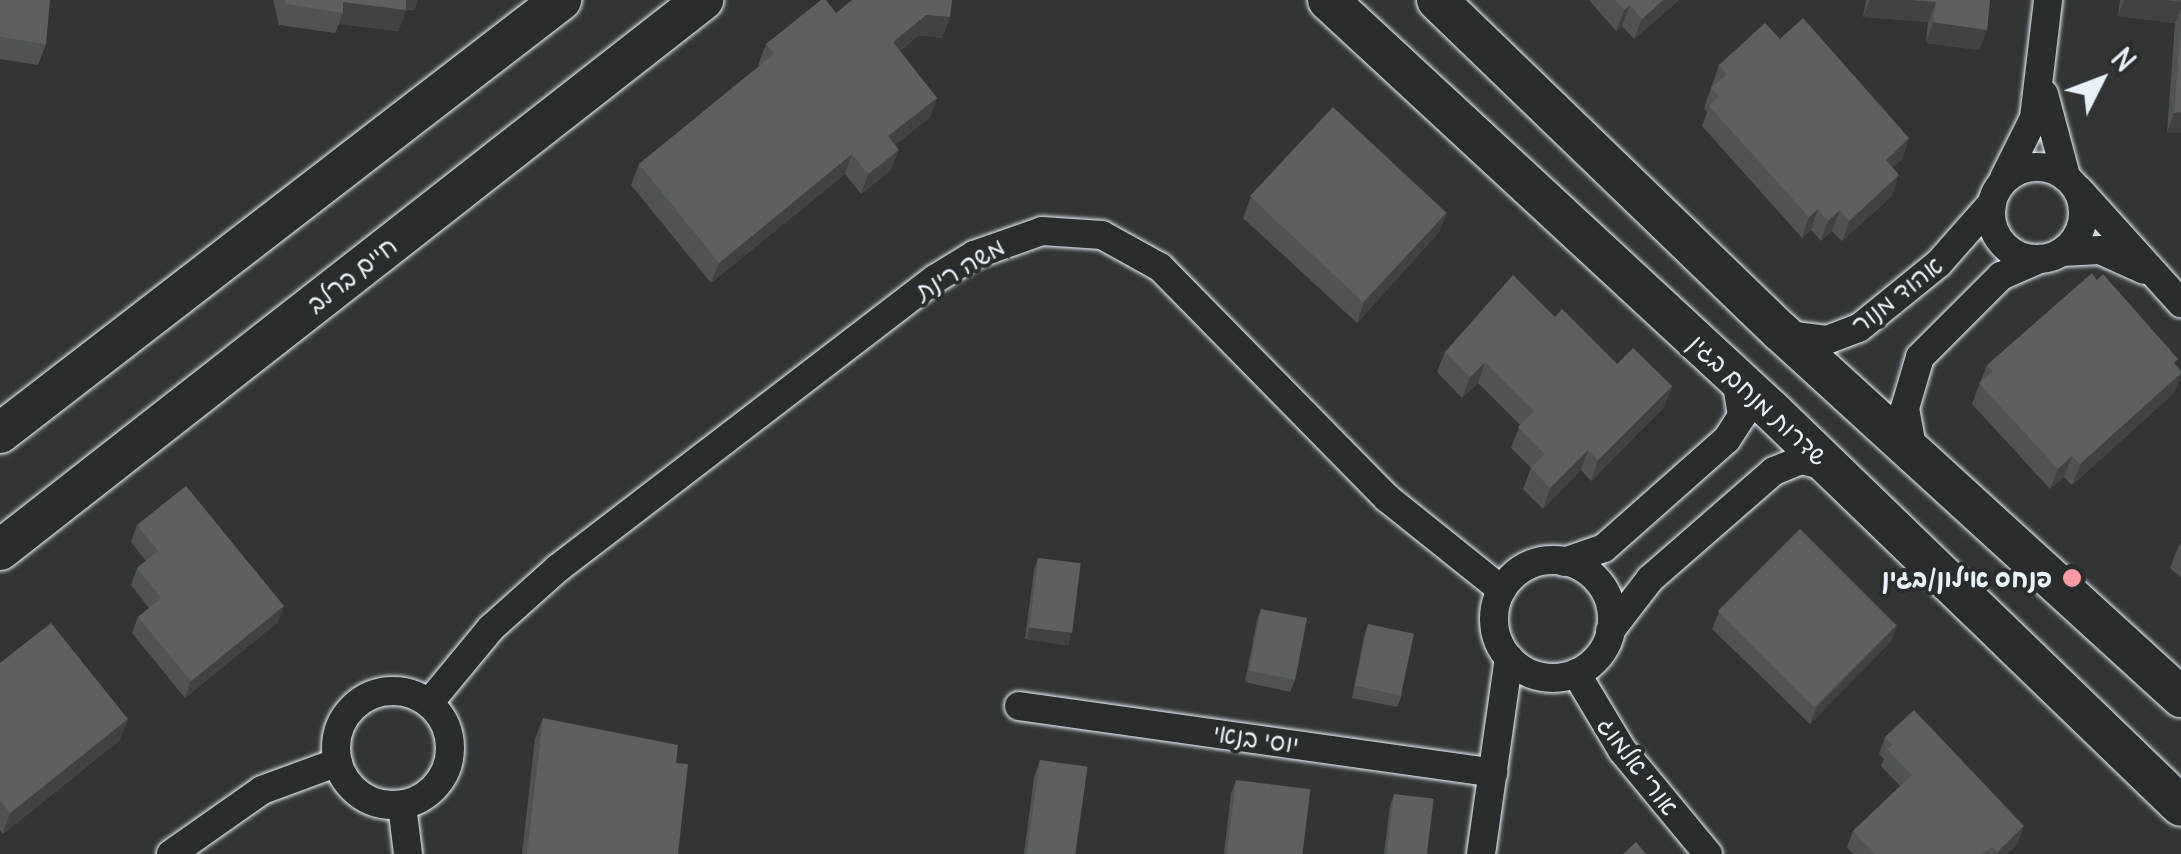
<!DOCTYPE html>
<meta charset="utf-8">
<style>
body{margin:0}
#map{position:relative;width:2181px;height:854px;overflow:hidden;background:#323536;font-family:Delius,"Playpen Sans Hebrew",sans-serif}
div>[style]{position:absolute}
.roads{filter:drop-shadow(0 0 2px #e8f1f8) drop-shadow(0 0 2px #e8f1f8)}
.street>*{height:28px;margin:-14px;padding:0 14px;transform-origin:14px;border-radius:14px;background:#2a2d2e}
.street>.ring{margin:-14px;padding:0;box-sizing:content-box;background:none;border:28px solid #2a2d2e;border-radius:50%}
.secondary>*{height:40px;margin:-20px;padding:0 20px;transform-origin:20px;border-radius:20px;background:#2a2d2e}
.wall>*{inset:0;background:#4f5355}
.shaded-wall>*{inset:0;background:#404345;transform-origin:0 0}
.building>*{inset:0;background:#5c6063;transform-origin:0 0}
.dots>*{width:28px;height:28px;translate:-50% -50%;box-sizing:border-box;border:5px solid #2a2d2e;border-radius:50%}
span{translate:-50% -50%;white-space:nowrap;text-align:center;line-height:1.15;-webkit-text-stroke:8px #2a2d2e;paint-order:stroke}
.street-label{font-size:25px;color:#e8f1f8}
.poi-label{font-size:25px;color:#e8f1f8;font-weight:700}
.right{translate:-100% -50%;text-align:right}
.north{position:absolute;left:2051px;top:30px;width:100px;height:100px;-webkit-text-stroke:8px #2a2d2e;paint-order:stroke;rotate:48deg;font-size:28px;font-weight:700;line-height:40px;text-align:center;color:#e8f1f8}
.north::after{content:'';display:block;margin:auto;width:35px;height:45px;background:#e8f1f8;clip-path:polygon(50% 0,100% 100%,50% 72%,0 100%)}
</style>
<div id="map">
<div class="roads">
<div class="street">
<i style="left:2044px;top:94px;width:85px;rotate:75deg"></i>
<i class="ring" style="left:1991px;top:167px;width:64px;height:64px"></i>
<i style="left:2004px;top:178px;width:67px;rotate:-63.4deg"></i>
<i style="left:2034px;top:118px;width:119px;rotate:-83.2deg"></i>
<i style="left:2078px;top:189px;width:154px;rotate:47.9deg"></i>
<i style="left:2062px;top:252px;width:38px;rotate:-3deg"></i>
<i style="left:2100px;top:250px;width:48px;rotate:24.4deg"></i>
<i style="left:1787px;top:335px;width:40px;rotate:7.1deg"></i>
<i style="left:1827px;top:340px;width:34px;rotate:-21deg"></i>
<i style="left:1859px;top:328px;width:103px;rotate:-39.1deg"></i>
<i style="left:1939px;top:263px;width:80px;rotate:-48.5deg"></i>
<i style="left:1913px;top:452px;width:45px;rotate:-100.3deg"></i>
<i style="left:1905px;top:408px;width:53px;rotate:-73.6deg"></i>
<i style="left:1920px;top:357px;width:115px;rotate:-45deg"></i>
<i style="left:2001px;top:276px;width:43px;rotate:-23.6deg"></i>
<i class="ring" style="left:1494px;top:560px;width:90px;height:90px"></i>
<i style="left:1564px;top:562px;width:42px;rotate:-19.3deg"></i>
<i style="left:1604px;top:548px;width:164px;rotate:-41.5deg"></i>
<i style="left:1727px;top:439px;width:27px;rotate:-57deg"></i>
<i style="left:1742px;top:416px;width:37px;rotate:-99deg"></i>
<i style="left:1610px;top:631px;width:66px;rotate:-52.4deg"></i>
<i style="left:1650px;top:579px;width:164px;rotate:-41.1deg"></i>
<i style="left:1774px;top:471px;width:29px;rotate:-22deg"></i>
<i style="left:1801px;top:460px;width:29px;rotate:14deg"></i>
<i style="left:1576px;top:673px;width:90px;rotate:59.1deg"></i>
<i style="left:1622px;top:750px;width:135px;rotate:50.4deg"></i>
<i class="ring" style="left:336px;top:691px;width:86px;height:86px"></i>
<i style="left:429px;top:703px;width:97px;rotate:-50.4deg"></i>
<i style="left:491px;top:628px;width:90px;rotate:-41.8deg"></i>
<i style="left:558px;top:568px;width:475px;rotate:-37.5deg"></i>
<i style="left:935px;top:279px;width:46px;rotate:-31.6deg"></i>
<i style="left:974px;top:255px;width:72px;rotate:-19.4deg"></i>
<i style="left:1042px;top:231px;width:60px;rotate:3.8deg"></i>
<i style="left:1102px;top:235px;width:66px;rotate:28.9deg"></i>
<i style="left:1160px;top:267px;width:324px;rotate:45.5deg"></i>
<i style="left:1387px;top:498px;width:147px;rotate:38.7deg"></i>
<i style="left:1019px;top:706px;width:479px;rotate:8deg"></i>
<i style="left:402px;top:805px;width:49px;rotate:83deg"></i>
<i style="left:171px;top:854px;width:111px;rotate:-35.1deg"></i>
<i style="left:262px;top:790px;width:81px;rotate:-20.2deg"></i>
<i style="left:1481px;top:854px;width:198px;rotate:-81.9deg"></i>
</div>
<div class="secondary">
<i style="left:1328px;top:0;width:602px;rotate:42.78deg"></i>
<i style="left:1770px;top:409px;width:571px;rotate:44.01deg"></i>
<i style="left:1437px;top:0;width:477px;rotate:44deg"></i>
<i style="left:1780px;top:331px;width:543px;rotate:42.39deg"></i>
<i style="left:0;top:433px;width:709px;rotate:-37.66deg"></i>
<i style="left:0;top:550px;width:893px;rotate:-38.04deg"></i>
</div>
</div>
<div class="wall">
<i style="clip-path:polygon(0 0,46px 44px,38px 65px,0 59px)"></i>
<i style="clip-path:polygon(273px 0,418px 0,414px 10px,406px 10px,398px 31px,339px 24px,335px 33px,279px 25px)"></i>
<i style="clip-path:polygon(1589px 0,1679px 0,1634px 39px,1622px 26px,1616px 31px)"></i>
<i style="clip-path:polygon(1866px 0,1990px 0,1987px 30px,1979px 50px,1926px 43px,1928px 22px,1863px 17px)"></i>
<i style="clip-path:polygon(2120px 0,2181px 0,2181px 133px,2167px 133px,2175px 23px,2118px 16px)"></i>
<i style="clip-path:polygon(836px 13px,950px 17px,942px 38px,919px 35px,900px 51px,937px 98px,929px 118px,895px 145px,891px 170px,861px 194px,845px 174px,711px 283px,631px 185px,639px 164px,759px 66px,758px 65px,766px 44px)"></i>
<i style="clip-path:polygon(1780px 39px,1909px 138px,1902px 159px,1892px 168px,1892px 196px,1842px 241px,1832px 231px,1821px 241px,1811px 230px,1802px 238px,1702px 126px,1707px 112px,1704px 108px,1719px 65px)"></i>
<i style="clip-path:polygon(1251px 197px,1447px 212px,1439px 232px,1357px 323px,1243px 218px)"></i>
<i style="clip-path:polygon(1555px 317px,1617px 364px,1672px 386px,1664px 407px,1591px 481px,1581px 470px,1543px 509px,1523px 489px,1531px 468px,1511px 448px,1520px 425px,1478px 383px,1462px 398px,1437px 372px,1445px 352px)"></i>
<i style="clip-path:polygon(1987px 365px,2176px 365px,2181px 371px,2181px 375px,2174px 393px,2072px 485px,2064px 477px,2050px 489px,1972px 404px)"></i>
<i style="clip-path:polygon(137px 525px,278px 622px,185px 698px,132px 633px,138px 617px,149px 608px,131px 585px,137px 568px,146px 561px,131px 542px)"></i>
<i style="clip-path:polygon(2181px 543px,2181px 578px,2170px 568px,2178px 547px)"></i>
<i style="clip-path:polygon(1038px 558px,1067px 645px,1025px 639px,1034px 570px)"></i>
<i style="clip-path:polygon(1261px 609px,1295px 680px,1290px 692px,1245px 682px,1257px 620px)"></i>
<i style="clip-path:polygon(1719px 612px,1897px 625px,1891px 641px,1810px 724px,1712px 629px)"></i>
<i style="clip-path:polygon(1368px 624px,1402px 695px,1397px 707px,1352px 698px,1364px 636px)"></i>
<i style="clip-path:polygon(0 663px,120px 740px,3px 834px,0 830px)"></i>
<i style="clip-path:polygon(543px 718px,676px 763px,678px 854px,522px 854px,535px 739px)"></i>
<i style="clip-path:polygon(1885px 737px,2018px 843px,2006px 854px,1853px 854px,1847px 847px,1853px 831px,1900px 786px,1881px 766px,1884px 759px,1879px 754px)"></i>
<i style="clip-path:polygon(1040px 760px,1075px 854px,1024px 854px,1034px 777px)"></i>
<i style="clip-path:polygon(1236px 780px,1302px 854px,1224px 854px,1231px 794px)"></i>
<i style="clip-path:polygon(1394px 794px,1428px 854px,1384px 854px,1390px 806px)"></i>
</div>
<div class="shaded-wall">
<i style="clip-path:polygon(403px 0,418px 0,414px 10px,400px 9px)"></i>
<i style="clip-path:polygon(1663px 0,1679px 0,1634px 39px,1642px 19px)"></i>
<i style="clip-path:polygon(1870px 0,1912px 0,1936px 2px,1928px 22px,1863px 17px)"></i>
<i style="clip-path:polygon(2124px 0,2164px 0,2181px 2px,2181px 8px,2175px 23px,2118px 16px)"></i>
<i style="clip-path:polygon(343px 2px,406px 10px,398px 31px,339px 24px,343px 13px)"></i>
<i style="clip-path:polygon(1630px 5px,1622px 26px,1616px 31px,1624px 10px)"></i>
<i style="clip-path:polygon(926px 15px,950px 17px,942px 38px,919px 35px,885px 62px,893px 42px)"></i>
<i style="clip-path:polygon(1933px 22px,1987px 30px,1979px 50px,1926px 43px)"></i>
<i style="clip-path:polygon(937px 98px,929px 118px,881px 157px,888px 136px)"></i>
<i style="clip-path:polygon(2181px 112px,2181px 133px,2167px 133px,2174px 113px)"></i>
<i style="clip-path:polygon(1909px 138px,1902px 159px,1878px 181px,1886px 160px)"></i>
<i style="clip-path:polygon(899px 150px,891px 170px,861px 194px,868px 174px)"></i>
<i style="clip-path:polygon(852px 154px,845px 174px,711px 283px,719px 263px)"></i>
<i style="clip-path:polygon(1899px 175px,1892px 196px,1842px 241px,1849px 221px)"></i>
<i style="clip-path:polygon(1818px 209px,1811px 230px,1802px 238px,1809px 217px)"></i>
<i style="clip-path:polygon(1840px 210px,1832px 231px,1821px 241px,1828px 221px)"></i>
<i style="clip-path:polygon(1447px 212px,1439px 232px,1357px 323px,1364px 302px)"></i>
<i style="clip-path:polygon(1485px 362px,1478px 383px,1462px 398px,1470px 377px)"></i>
<i style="clip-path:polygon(2181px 373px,2174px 393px,2072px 485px,2080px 464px)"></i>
<i style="clip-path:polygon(1672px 386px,1664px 407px,1591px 481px,1598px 460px)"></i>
<i style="clip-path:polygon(1588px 450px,1581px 470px,1543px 509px,1550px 488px)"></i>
<i style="clip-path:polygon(2072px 456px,2064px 477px,2050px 489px,2058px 469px)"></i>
<i style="clip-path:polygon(284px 606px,278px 622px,185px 698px,191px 681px)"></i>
<i style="clip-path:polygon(1897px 625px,1891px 641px,1810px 724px,1816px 708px)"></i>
<i style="left:1029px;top:627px;width:42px;height:13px;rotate:8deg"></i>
<i style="clip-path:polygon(128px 719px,120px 740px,3px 834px,10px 813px)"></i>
<i style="clip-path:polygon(2024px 826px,2018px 843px,2006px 854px,1996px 854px)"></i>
</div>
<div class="building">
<i style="clip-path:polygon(0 0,50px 0,46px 44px,0 37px)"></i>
<i style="clip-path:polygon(285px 0,406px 0,406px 10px,343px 2px,343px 13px,286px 4px)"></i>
<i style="clip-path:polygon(821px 0,826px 0,836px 13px,852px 0,952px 0,950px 17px,926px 15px,893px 42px,937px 98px,888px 136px,899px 150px,868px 174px,852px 154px,719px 263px,639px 164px,774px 54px,766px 44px)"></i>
<i style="clip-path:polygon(1615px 0,1663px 0,1642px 19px,1630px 5px,1624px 10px)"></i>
<i style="clip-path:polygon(1912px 0,1990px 0,1987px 30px,1933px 22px,1936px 2px)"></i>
<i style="clip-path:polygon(1803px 18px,1909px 138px,1886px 160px,1899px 175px,1849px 221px,1840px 210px,1828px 221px,1818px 209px,1809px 217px,1709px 106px,1719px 96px,1711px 88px,1727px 74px,1719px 65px,1765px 23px,1780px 39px)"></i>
<i style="clip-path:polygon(2181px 27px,2181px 112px,2174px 113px)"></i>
<i style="left:1333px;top:107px;width:155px;height:122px;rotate:43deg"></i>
<i style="clip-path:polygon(2092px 273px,2097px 280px,2103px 274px,2178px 359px,2174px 363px,2181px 373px,2080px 464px,2072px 456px,2058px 469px,1979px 383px,1993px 371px,1987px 365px)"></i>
<i style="clip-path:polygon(1513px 275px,1555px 317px,1562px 309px,1617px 364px,1633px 348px,1672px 386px,1598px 460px,1588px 450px,1550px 488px,1531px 468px,1545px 454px,1518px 427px,1534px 411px,1485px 362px,1470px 377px,1445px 352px)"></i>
<i style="clip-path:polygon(186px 486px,284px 606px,191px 681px,138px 617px,161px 598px,137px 568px,158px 551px,137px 525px)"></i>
<i style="left:1800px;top:529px;width:136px;height:116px;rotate:45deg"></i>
<i style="left:1038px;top:558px;width:43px;height:70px;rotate:7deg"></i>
<i style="left:1261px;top:609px;width:47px;height:63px;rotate:11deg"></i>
<i style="clip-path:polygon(51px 623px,128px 719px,10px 813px,0 800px,0 663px)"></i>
<i style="left:1368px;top:624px;width:47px;height:63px;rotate:12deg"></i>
<i style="clip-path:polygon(1914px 710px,2024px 826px,1997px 852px,1992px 847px,1981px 854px,1875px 854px,1853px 831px,1912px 775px,1887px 749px,1892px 745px,1885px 737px)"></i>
<i style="clip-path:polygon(543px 718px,678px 745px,676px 763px,688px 764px,678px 854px,527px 854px)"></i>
<i style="left:1040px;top:760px;width:48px;height:95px;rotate:8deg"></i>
<i style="left:1236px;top:780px;width:75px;height:75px;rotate:7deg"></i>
<i style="left:1394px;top:794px;width:40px;height:60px;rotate:7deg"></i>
<i style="clip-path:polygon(1636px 842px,1646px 854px,1623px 854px)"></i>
</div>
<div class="dots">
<i style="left:2072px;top:578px;background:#ff9aa2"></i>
</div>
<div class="street-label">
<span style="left:960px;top:269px;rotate:-30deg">משה רינת</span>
<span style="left:352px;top:275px;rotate:-38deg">חיים ברלב</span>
<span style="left:1897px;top:295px;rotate:-38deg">אהוד מנור</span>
<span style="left:1758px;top:400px;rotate:43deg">שדרות מנחם בגין</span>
<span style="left:1256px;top:739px;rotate:8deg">יוסי בנאי</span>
<span style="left:1638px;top:766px;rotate:53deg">אורי אלמוג</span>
</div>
<div class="poi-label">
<span class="right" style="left:2052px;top:578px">פנחס אילון/בגין</span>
</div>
<div class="north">N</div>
</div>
